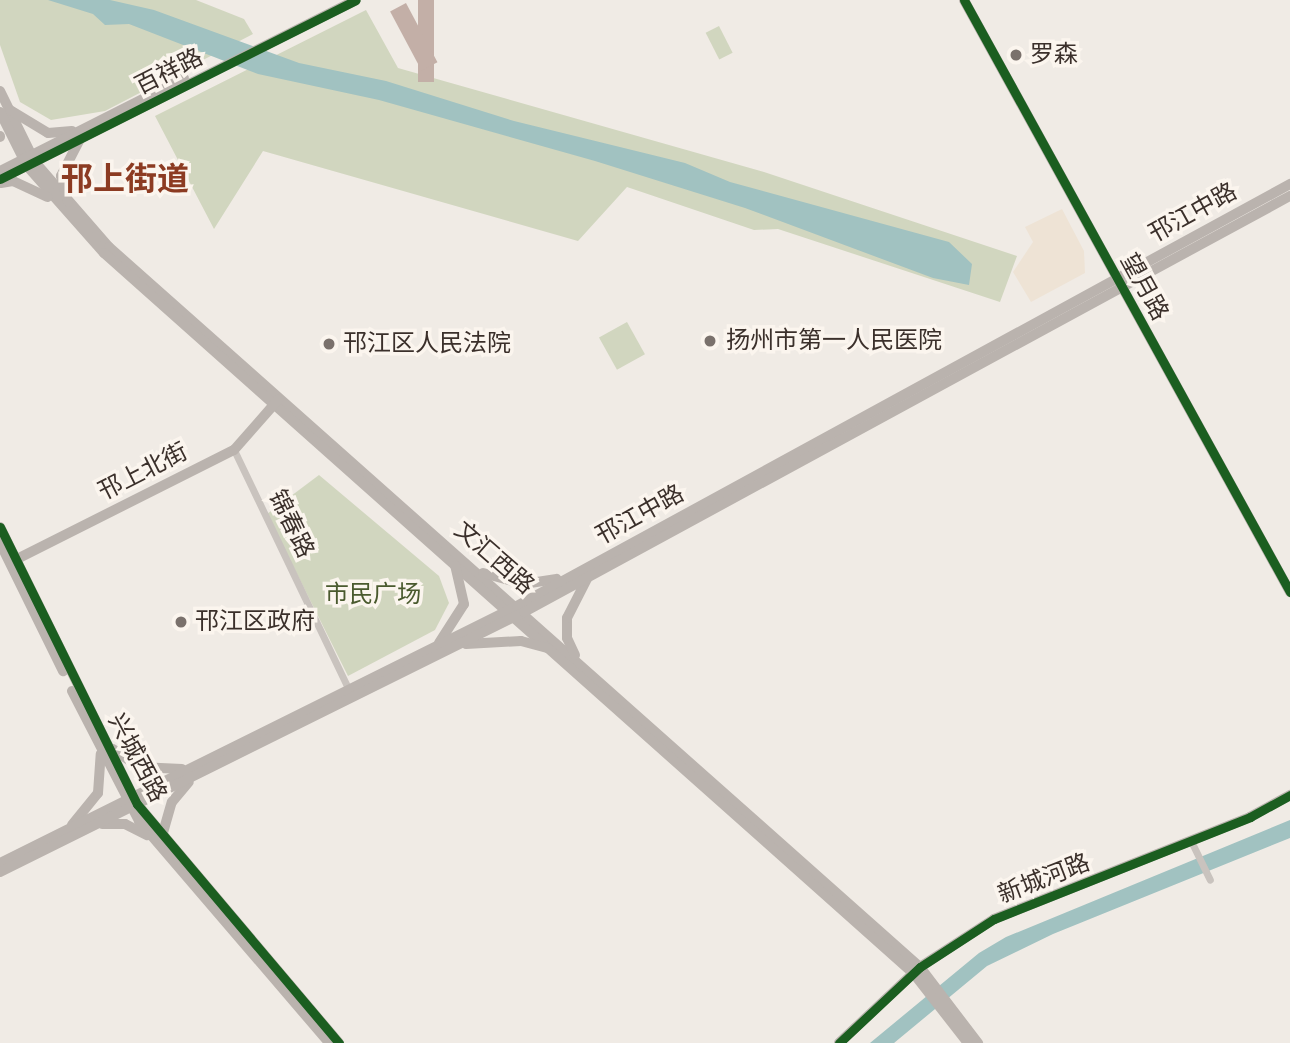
<!DOCTYPE html>
<meta charset="utf-8">
<style>
body{margin:0}
#map{position:relative;width:1290px;height:1043px;overflow:hidden;background:#f0ebe5;font-family:"Varela Round","Noto Sans SC",sans-serif}
div>[style]{position:absolute}
.green>*{inset:0;background:#d1d6bf;transform-origin:0 0}
.plaza>*{inset:0;background:#eee3d5}
.water>*{inset:0;background:#a1c2c1}
.building>*{inset:0;background:#c3afa7;transform-origin:0 0}
.street>*{height:7px;margin:-3.5px;padding:0 3.5px;transform-origin:3.5px;border-radius:3.5px;background:#c9c3be}
.secondary>*{height:10px;margin:-5px;padding:0 5px;transform-origin:5px;border-radius:5px;background:#bab3ae}
.cycleway>*{height:9px;margin:-4.5px;padding:0 4.5px;transform-origin:4.5px;border-radius:4.5px;background:#1b5e20}
.dots>*{width:19px;height:19px;translate:-50% -50%;box-sizing:border-box;border:4px solid #fbf5ee;border-radius:50%}
span{translate:-50% -50%;white-space:nowrap;text-align:center;line-height:1.15;-webkit-text-stroke:7px #fbf5ee;paint-order:stroke}
.poi-label{font-size:24px;color:#3b302b}
.left{translate:0 -50%;text-align:left}
.street-label{font-size:24px;color:#3b302b}
.park-label{font-size:24px;color:#4a5a2e}
.district-label{font-size:32px;color:#8c3b22;font-weight:700}
</style>
<div id="map">
<div class="green">
<i style="clip-path:polygon(0 0,196px 0,244px 19px,253px 34px,105px 111px,51px 120px,20px 102px,0 45px)"></i>
<i style="clip-path:polygon(366px 10px,398px 68px,764px 172px,1017px 256px,1000px 302px,778px 229px,754px 230px,627px 187px,578px 241px,263px 151px,214px 229px,155px 116px)"></i>
<i style="left:719px;top:26px;width:30px;height:15px;rotate:63deg"></i>
<i style="left:627px;top:322px;width:37px;height:32px;rotate:61deg"></i>
<i style="clip-path:polygon(319px 475px,439px 576px,449px 603px,435px 630px,348px 676px,267px 514px)"></i>
</div>
<div class="plaza">
<i style="clip-path:polygon(1062px 209px,1084px 251px,1085px 273px,1031px 302px,1013px 272px,1033px 242px,1025px 227px)"></i>
</div>
<div class="water">
<i style="clip-path:polygon(48px 0,110px 0,154px 10px,299px 63px,386px 81px,514px 121px,685px 163px,730px 182px,949px 242px,972px 264px,969px 285px,933px 278px,745px 208px,595px 161px,379px 100px,258px 74px,129px 24px,105px 25px,93px 14px)"></i>
<i style="clip-path:polygon(1290px 820px,1290px 838px,1053px 934px,987px 966px,894px 1043px,870px 1043px,979px 953px,1006px 937px)"></i>
</div>
<div class="building">
<i style="left:418px;top:0;width:16px;height:82px"></i>
<i style="left:406px;top:3px;width:67px;height:18px;rotate:62deg"></i>
</div>
<div class="street">
<i style="left:234px;top:450px;width:266px;rotate:64.4deg"></i>
<i style="left:1191px;top:841px;width:43px;rotate:64deg"></i>
</div>
<div class="secondary">
<i style="left:964px;top:0;width:676px;rotate:61.16deg"></i>
<i style="left:0;top:91px;width:79px;rotate:63.8deg"></i>
<i style="left:35px;top:162px;width:113px;rotate:49deg"></i>
<i style="left:109px;top:247px;width:1084px;rotate:41.6deg"></i>
<i style="left:920px;top:967px;width:96px;rotate:52.7deg"></i>
<i style="left:10px;top:110px;width:44px;rotate:31.2deg"></i>
<i style="left:48px;top:133px;width:24px;rotate:-5deg"></i>
<i style="left:0;top:112px;width:60px;rotate:63.4deg"></i>
<i style="left:27px;top:166px;width:116px;rotate:48.5deg"></i>
<i style="left:104px;top:253px;width:1084px;rotate:41.67deg"></i>
<i style="left:914px;top:974px;width:88px;rotate:52deg"></i>
<i style="left:0;top:136px;width:1px;rotate:90deg"></i>
<i style="left:0;top:171px;width:206px;rotate:-26.8deg"></i>
<i style="left:0;top:179px;width:398px;rotate:-26.7deg"></i>
<i style="left:1px;top:183px;width:12px;rotate:-9deg"></i>
<i style="left:13px;top:181px;width:38px;rotate:25deg"></i>
<i style="left:68px;top:202px;width:27px;rotate:-105deg"></i>
<i style="left:61px;top:176px;width:42px;rotate:-62.8deg"></i>
<i style="left:0;top:527px;width:309px;rotate:63.7deg"></i>
<i style="left:137px;top:804px;width:313px;rotate:49.8deg"></i>
<i style="left:0;top:543px;width:143px;rotate:63.8deg"></i>
<i style="left:13px;top:561px;width:247px;rotate:-26.7deg"></i>
<i style="left:234px;top:450px;width:67px;rotate:-48.7deg"></i>
<i style="left:483px;top:573px;width:42px;rotate:15deg"></i>
<i style="left:524px;top:584px;width:33px;rotate:-9deg"></i>
<i style="left:439px;top:643px;width:46px;rotate:-57.3deg"></i>
<i style="left:464px;top:604px;width:39px;rotate:-103deg"></i>
<i style="left:466px;top:644px;width:55px;rotate:-3.1deg"></i>
<i style="left:521px;top:641px;width:28px;rotate:15deg"></i>
<i style="left:575px;top:655px;width:19px;rotate:-115deg"></i>
<i style="left:567px;top:638px;width:20px;rotate:-90deg"></i>
<i style="left:567px;top:618px;width:44px;rotate:-62.9deg"></i>
<i style="left:72px;top:691px;width:146px;rotate:62.7deg"></i>
<i style="left:139px;top:821px;width:292px;rotate:49.4deg"></i>
<i style="left:113px;top:749px;width:32px;rotate:35deg"></i>
<i style="left:139px;top:767px;width:43px;rotate:2.7deg"></i>
<i style="left:102px;top:824px;width:23px"></i>
<i style="left:125px;top:824px;width:25px;rotate:27deg"></i>
<i style="left:72px;top:825px;width:41px;rotate:-50.9deg"></i>
<i style="left:98px;top:793px;width:39px;rotate:-86deg"></i>
<i style="left:162px;top:836px;width:35px;rotate:-74deg"></i>
<i style="left:172px;top:802px;width:26px;rotate:-50deg"></i>
<i style="left:0;top:863px;width:577px;rotate:-26.43deg"></i>
<i style="left:517px;top:606px;width:881px;rotate:-28.63deg"></i>
<i style="left:0;top:872px;width:585px;rotate:-26.39deg"></i>
<i style="left:524px;top:612px;width:872px;rotate:-28.51deg"></i>
<i style="left:839px;top:1043px;width:111px;rotate:-43.2deg"></i>
<i style="left:920px;top:967px;width:88px;rotate:-33deg"></i>
<i style="left:994px;top:919px;width:276px;rotate:-21.7deg"></i>
<i style="left:1250px;top:817px;width:46px;rotate:-28.8deg"></i>
</div>
<div class="cycleway">
<i style="left:964px;top:0;width:676px;rotate:61.16deg"></i>
<i style="left:0;top:179px;width:398px;rotate:-26.7deg"></i>
<i style="left:0;top:527px;width:309px;rotate:63.7deg"></i>
<i style="left:137px;top:804px;width:313px;rotate:49.8deg"></i>
<i style="left:839px;top:1043px;width:111px;rotate:-43.2deg"></i>
<i style="left:920px;top:967px;width:88px;rotate:-33deg"></i>
<i style="left:994px;top:919px;width:276px;rotate:-21.7deg"></i>
<i style="left:1250px;top:817px;width:46px;rotate:-28.8deg"></i>
</div>
<div class="dots">
<i style="left:1016px;top:55px;background:#7a716c"></i>
<i style="left:710px;top:341px;background:#7a716c"></i>
<i style="left:329px;top:344px;background:#7a716c"></i>
<i style="left:181px;top:622px;background:#7a716c"></i>
</div>
<div class="poi-label">
<span class="left" style="left:1030px;top:55px">罗森</span>
<span class="left" style="left:726px;top:341px">扬州市第一人民医院</span>
<span class="left" style="left:343px;top:344px">邗江区人民法院</span>
<span class="left" style="left:195px;top:622px">邗江区政府</span>
</div>
<div class="street-label">
<span style="left:169px;top:72px;rotate:-27deg">百祥路</span>
<span style="left:1193px;top:213px;rotate:-29deg">邗江中路</span>
<span style="left:1144px;top:287px;rotate:61deg">望月路</span>
<span style="left:143px;top:472px;rotate:-27deg">邗上北街</span>
<span style="left:640px;top:515px;rotate:-29deg">邗江中路</span>
<span style="left:291px;top:524px;rotate:64deg">锦春路</span>
<span style="left:494px;top:558px;rotate:41deg">文汇西路</span>
<span style="left:137px;top:758px;rotate:62deg">兴城西路</span>
<span style="left:1044px;top:879px;rotate:-21deg">新城河路</span>
</div>
<div class="park-label">
<span style="left:373px;top:595px">市民广场</span>
</div>
<div class="district-label">
<span style="left:125px;top:180px">邗上街道</span>
</div>
</div>
